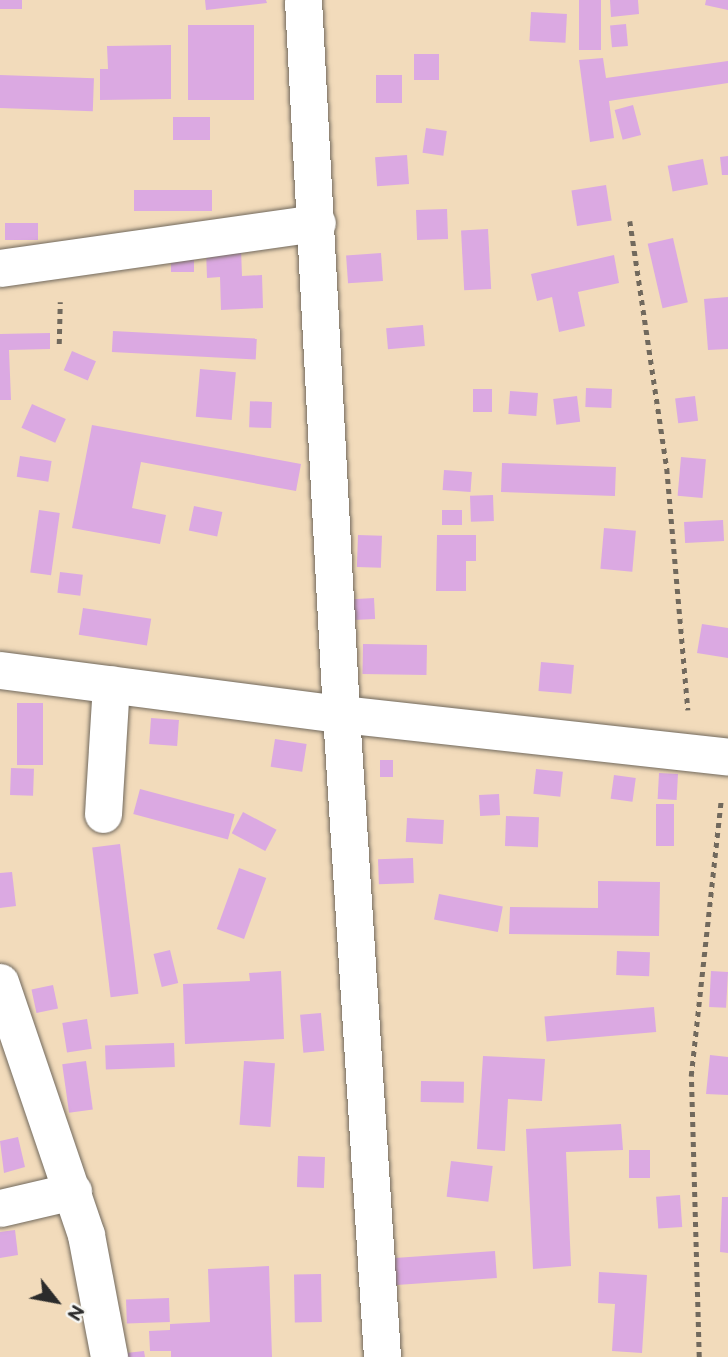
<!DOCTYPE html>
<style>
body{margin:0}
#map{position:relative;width:728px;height:1357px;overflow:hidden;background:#f2dbbb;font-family:"Balsamiq Sans",sans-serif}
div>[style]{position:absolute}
.building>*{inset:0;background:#dba9e2;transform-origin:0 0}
.path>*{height:4.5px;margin-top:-2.25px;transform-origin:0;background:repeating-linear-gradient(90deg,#71695d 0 5px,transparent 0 10px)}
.roads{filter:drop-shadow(0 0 2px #71695d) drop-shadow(0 0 2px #71695d)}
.street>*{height:37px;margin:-18.5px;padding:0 18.5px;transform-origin:18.5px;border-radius:18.5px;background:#fff}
span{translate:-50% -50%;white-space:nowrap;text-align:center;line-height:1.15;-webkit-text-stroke:5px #f6f6f2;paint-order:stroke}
.north{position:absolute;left:21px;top:1266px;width:70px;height:70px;-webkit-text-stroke:5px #f6f6f2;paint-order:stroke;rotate:121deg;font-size:19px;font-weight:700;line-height:28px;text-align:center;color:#2b2b2b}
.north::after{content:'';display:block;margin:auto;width:24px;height:32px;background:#2b2b2b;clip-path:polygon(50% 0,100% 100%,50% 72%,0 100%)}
</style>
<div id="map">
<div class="building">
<i style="left:0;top:0;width:22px;height:9px"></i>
<i style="clip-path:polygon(205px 0,266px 0,267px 3px,206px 10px)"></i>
<i style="left:579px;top:0;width:22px;height:50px"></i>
<i style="clip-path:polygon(610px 0,638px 0,639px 14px,611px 17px)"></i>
<i style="clip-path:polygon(706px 0,728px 0,728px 10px,705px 5px)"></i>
<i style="left:531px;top:12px;width:36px;height:29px;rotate:3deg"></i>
<i style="left:626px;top:24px;width:22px;height:16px;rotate:85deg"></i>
<i style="left:254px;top:25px;width:75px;height:66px;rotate:90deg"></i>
<i style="clip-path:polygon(171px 45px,171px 99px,100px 100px,100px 69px,108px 69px,107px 46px)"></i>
<i style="left:414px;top:54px;width:25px;height:26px"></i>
<i style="clip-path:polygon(603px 58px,606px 78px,728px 61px,728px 83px,609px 101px,614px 138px,590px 142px,579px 60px)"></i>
<i style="left:0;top:75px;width:94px;height:33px;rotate:2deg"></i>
<i style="left:376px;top:75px;width:26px;height:28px"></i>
<i style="left:633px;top:105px;width:31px;height:19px;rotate:75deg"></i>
<i style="left:173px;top:117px;width:37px;height:23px"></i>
<i style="left:426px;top:128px;width:21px;height:25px;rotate:8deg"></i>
<i style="left:407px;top:155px;width:29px;height:32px;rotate:86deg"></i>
<i style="clip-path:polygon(728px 156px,728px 175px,722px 175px,720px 157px)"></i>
<i style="left:703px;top:159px;width:26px;height:36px;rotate:79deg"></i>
<i style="left:606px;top:185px;width:36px;height:35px;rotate:81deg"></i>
<i style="left:212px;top:190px;width:21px;height:78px;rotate:90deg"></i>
<i style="left:447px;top:209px;width:30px;height:31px;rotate:88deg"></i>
<i style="left:5px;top:223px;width:33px;height:17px"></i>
<i style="left:488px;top:229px;width:60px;height:27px;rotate:87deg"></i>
<i style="left:673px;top:238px;width:66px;height:26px;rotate:77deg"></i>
<i style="clip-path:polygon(241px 248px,242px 276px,262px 275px,263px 308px,221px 310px,220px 277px,207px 278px,206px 250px)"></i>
<i style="left:171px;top:252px;width:23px;height:20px"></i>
<i style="left:381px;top:253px;width:28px;height:35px;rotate:86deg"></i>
<i style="clip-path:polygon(614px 255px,619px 283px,578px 292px,585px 326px,559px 332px,552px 297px,537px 301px,531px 274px)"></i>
<i style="clip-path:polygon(728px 297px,728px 349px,708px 350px,704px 299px)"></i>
<i style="left:423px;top:325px;width:21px;height:37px;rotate:85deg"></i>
<i style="left:113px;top:331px;width:144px;height:21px;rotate:3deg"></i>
<i style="clip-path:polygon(50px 333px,50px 349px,9px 350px,11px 400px,0 400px,0 334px)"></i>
<i style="left:72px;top:351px;width:26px;height:21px;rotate:23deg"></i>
<i style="left:200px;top:369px;width:36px;height:48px;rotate:5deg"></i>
<i style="left:586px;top:388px;width:26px;height:19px;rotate:2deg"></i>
<i style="left:473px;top:389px;width:19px;height:23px"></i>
<i style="left:510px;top:391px;width:28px;height:23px;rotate:4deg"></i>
<i style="left:577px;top:396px;width:26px;height:24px;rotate:83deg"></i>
<i style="left:695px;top:396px;width:25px;height:20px;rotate:83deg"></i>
<i style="left:272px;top:402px;width:26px;height:22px;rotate:92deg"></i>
<i style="left:32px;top:404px;width:37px;height:26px;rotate:24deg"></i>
<i style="clip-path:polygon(92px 425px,301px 464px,296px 491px,141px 462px,132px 508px,166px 515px,160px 544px,72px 528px)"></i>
<i style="left:20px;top:456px;width:32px;height:21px;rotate:9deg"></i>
<i style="left:681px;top:457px;width:25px;height:39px;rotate:5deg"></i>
<i style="left:502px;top:463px;width:114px;height:29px;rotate:2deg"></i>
<i style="left:444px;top:470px;width:28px;height:20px;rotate:4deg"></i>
<i style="left:493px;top:495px;width:26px;height:23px;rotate:88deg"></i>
<i style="left:194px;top:506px;width:29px;height:25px;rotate:12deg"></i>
<i style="left:39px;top:510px;width:21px;height:63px;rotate:8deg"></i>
<i style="left:462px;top:510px;width:15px;height:20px;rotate:90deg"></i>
<i style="left:723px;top:520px;width:21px;height:39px;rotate:87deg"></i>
<i style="left:604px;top:528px;width:32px;height:41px;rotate:5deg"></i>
<i style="left:358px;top:535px;width:24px;height:32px;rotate:2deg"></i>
<i style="clip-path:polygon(437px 535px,476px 535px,476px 561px,466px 561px,466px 591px,436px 591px)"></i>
<i style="left:60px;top:572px;width:23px;height:21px;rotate:7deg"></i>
<i style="left:374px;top:598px;width:21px;height:22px;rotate:87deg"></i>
<i style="left:83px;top:608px;width:69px;height:27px;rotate:9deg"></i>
<i style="clip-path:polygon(702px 624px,728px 628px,728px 658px,697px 653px)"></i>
<i style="left:363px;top:644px;width:64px;height:30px;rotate:1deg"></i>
<i style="left:541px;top:662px;width:33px;height:29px;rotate:5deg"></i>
<i style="left:17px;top:703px;width:26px;height:62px"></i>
<i style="left:151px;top:718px;width:28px;height:26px;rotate:4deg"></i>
<i style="left:275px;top:739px;width:32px;height:28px;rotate:9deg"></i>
<i style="left:380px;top:760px;width:13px;height:17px"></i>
<i style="left:11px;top:768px;width:23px;height:27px;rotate:2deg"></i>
<i style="left:536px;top:769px;width:27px;height:25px;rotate:6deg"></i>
<i style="left:659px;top:773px;width:19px;height:26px;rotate:3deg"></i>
<i style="left:614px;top:775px;width:22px;height:24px;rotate:8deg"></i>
<i style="left:140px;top:789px;width:98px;height:26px;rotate:15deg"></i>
<i style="left:499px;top:794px;width:21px;height:20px;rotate:87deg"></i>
<i style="left:674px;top:804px;width:42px;height:18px;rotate:90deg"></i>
<i style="left:243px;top:812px;width:38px;height:24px;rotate:28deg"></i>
<i style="left:506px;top:816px;width:33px;height:30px;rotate:2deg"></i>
<i style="left:407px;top:818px;width:37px;height:24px;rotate:3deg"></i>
<i style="left:120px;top:844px;width:151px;height:28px;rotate:83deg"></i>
<i style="left:413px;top:858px;width:25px;height:35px;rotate:88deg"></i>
<i style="left:239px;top:868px;width:29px;height:65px;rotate:20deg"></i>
<i style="clip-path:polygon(12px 872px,16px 906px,0 908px,0 873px)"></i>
<i style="clip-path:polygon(598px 881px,660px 882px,659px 936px,509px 934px,510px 907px,598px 908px)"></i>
<i style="left:439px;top:894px;width:65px;height:26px;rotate:11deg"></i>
<i style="left:170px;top:950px;width:34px;height:17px;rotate:76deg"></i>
<i style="left:617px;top:951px;width:33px;height:24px;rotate:2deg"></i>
<i style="clip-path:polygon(281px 971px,284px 1039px,185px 1044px,183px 984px,250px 981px,249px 973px)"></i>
<i style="left:711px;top:971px;width:17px;height:36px;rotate:3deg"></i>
<i style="left:53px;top:985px;width:24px;height:22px;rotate:78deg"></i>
<i style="left:654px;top:1007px;width:25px;height:110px;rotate:85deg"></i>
<i style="left:321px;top:1013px;width:38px;height:21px;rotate:85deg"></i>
<i style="left:87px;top:1019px;width:30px;height:25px;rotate:81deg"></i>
<i style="left:174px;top:1043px;width:24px;height:69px;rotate:88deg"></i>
<i style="clip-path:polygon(710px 1055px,728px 1057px,728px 1095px,706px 1094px)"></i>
<i style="clip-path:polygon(483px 1056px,545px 1059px,542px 1101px,508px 1099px,505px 1151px,477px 1149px)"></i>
<i style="left:86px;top:1061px;width:49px;height:24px;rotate:82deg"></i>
<i style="left:244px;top:1061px;width:31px;height:64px;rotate:4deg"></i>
<i style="left:421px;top:1081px;width:43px;height:21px;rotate:1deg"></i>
<i style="clip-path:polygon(621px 1124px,623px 1150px,566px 1152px,571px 1266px,533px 1269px,526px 1129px)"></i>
<i style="clip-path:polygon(18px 1137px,25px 1167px,4px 1173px,0 1141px)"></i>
<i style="left:629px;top:1150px;width:21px;height:28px"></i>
<i style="left:325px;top:1157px;width:31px;height:27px;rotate:92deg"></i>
<i style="left:451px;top:1161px;width:42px;height:36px;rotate:7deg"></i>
<i style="left:680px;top:1195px;width:32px;height:24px;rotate:86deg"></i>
<i style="clip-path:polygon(722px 1197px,728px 1197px,728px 1253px,720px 1252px)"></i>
<i style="clip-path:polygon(15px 1230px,18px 1255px,0 1258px,0 1232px)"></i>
<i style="left:495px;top:1251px;width:27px;height:104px;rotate:86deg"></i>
<i style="clip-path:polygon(269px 1266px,272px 1357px,171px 1357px,171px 1351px,150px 1351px,149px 1331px,170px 1330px,170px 1324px,210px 1322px,208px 1269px)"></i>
<i style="clip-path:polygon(599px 1272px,647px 1275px,642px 1353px,612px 1351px,615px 1304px,598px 1303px)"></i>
<i style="left:321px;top:1274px;width:48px;height:27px;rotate:89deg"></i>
<i style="left:169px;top:1298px;width:24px;height:43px;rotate:88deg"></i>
<i style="clip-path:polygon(144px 1351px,145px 1357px,117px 1357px,117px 1354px)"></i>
</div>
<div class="path">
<i style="left:630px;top:221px;width:251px;rotate:81.5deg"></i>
<i style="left:667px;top:469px;width:242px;rotate:85deg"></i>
<i style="left:59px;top:344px;width:42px;rotate:-88.6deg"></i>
<i style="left:699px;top:1357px;width:281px;rotate:-91.6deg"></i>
<i style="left:691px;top:1076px;width:279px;rotate:-83.8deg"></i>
</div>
<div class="roads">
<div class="street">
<i style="left:303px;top:0;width:715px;rotate:86.95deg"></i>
<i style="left:341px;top:714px;width:644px;rotate:86.35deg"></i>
<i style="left:0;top:268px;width:320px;rotate:-8.1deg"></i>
<i style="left:0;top:670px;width:344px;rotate:7.4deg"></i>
<i style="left:341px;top:714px;width:389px;rotate:6.3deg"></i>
<i style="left:103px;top:814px;width:130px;rotate:-86.5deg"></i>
<i style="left:0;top:982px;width:267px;rotate:71.2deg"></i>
<i style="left:86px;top:1235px;width:124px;rotate:79.3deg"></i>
<i style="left:0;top:1208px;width:75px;rotate:-13.1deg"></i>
</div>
</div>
<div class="north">N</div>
</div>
